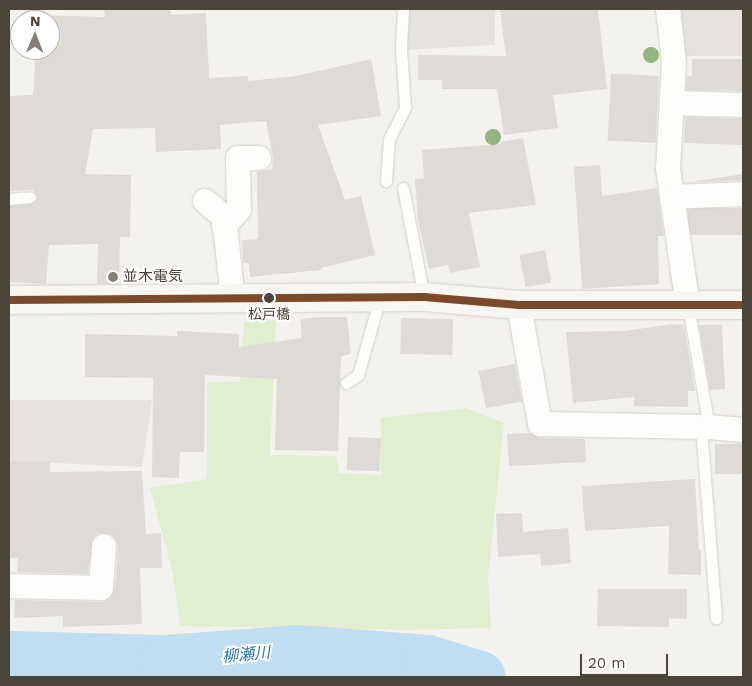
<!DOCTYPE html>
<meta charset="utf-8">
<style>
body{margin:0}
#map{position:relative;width:752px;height:686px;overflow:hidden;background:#f4f2ee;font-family:"Work Sans","Noto Sans JP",sans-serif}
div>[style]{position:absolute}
.green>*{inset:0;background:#e1eecf}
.parking>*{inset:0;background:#e6e3df;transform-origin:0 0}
.river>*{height:52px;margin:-26px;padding:0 26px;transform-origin:26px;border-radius:26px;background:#c0ddf1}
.building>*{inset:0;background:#dedbd6;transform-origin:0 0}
.roads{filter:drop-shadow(0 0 1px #d2d0cb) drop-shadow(0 0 1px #d2d0cb)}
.lane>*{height:11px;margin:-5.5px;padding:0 5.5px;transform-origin:5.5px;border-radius:5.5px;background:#fdfdfc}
.street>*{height:24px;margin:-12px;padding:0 12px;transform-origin:12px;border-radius:12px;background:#fdfdfc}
.secondary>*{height:28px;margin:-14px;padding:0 14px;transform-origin:14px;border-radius:14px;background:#f7f6f1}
.bus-1>*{height:8px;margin:-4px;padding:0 4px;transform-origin:4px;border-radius:4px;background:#7a4b2a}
.trees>*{width:16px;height:16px;margin:-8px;border-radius:50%;background:#96b382}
.dots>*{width:14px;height:14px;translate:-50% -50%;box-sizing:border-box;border:2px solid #fff;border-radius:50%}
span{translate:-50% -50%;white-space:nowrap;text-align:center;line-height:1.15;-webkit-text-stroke:4px #fff;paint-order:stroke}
.bus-label{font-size:14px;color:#4b4439}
.poi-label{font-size:15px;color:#4b4439}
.left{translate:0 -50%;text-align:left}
.water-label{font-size:16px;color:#2e7ab2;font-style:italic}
.frame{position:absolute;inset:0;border:10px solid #4b4439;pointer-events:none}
.north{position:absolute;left:10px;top:10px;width:50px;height:50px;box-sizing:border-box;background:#fff;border:1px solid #b7b4b0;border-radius:50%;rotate:1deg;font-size:14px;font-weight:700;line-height:20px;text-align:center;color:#4b4439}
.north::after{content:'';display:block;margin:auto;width:18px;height:22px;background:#868178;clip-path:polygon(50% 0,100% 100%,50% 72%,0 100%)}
.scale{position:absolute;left:580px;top:654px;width:88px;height:22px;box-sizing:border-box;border:2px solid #4b4439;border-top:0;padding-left:6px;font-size:15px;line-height:18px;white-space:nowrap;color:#4b4439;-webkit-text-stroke:4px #fff;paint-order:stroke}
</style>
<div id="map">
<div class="green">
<i style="clip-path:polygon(276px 320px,270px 455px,336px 456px,339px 473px,381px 475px,381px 418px,466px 408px,504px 423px,488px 578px,491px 628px,408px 630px,180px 626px,173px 574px,150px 488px,207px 479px,207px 382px,240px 382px,244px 322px)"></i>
</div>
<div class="parking">
<i style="clip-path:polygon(409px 9px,495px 9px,495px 45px,405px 50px)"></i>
<i style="left:681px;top:9px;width:62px;height:47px"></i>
<i style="clip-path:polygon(9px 400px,152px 400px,142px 467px,10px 461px)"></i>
</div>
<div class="river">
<i style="left:9px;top:657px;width:157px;rotate:1.5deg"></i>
<i style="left:166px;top:661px;width:132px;rotate:-4.3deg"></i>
<i style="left:298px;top:651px;width:130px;rotate:4.4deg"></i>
<i style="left:428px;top:661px;width:54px;rotate:17.1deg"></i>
</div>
<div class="building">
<i style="clip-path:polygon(104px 9px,170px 9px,171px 15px,206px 13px,209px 78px,248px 76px,248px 81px,296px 76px,371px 59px,381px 116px,318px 125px,345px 200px,361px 196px,375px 255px,321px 268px,321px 270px,250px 277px,249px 263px,243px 263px,242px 240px,258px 239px,257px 172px,272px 169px,273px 158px,266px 121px,220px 125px,221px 149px,156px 152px,155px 128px,93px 129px,85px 174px,131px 175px,130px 237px,120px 237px,119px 284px,97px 284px,98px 244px,49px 245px,46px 284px,9px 282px,9px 206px,31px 204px,37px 197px,33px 190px,9px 191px,9px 96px,33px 95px,36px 50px,50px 50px,50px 20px,37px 20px,37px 15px,105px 17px)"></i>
<i style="clip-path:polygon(500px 9px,598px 9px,607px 89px,553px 95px,558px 128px,504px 135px,497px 89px,442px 89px,442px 80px,418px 80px,418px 55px,506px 56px)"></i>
<i style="clip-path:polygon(692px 59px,743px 59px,743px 91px,686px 90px,687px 76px,692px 76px)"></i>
<i style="left:659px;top:76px;width:67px;height:48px;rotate:93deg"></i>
<i style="left:685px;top:117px;width:58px;height:26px;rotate:2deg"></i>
<i style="clip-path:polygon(523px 138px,536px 205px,469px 213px,480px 267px,450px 273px,448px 265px,429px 269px,418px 221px,415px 179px,424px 178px,422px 150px,501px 144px,501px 142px)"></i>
<i style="clip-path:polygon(600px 165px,602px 196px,657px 188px,664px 236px,658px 236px,659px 284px,582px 289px,574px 167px)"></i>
<i style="clip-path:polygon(743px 174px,743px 180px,691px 182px)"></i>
<i style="left:743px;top:208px;width:27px;height:55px;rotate:90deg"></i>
<i style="left:545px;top:250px;width:33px;height:26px;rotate:79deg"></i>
<i style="clip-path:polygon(321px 317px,347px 317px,351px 354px,341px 356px,338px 451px,275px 450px,277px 379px,205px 375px,204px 452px,180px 452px,179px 478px,152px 477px,153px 378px,85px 377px,85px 334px,177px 336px,177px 331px,239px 334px,239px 347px,302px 338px,300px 319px)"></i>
<i style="left:401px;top:318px;width:52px;height:36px;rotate:1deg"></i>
<i style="clip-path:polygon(673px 324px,684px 325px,695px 391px,688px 391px,688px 407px,634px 406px,634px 397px,573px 403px,566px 332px,624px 331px)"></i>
<i style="clip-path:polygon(699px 325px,722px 325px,725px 389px,710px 390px)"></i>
<i style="left:515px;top:364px;width:38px;height:37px;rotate:79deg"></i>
<i style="clip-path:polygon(529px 433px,540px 438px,585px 439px,586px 462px,509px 466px,507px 434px)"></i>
<i style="left:348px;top:437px;width:33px;height:33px;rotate:2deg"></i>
<i style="left:743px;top:444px;width:30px;height:28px;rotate:90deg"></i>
<i style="clip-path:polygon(10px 461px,50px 462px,50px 472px,142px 471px,146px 534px,161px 533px,162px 568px,140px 568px,142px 624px,63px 627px,63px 616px,14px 618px,15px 600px,101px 602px,108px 600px,115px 589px,118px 547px,116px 540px,111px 534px,98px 533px,93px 538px,88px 574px,17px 572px,18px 558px,9px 558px)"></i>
<i style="clip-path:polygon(695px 479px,699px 550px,701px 550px,701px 575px,668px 574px,669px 526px,585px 531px,582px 486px)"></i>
<i style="clip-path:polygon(522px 513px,523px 532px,568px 528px,571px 563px,541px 566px,540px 554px,498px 557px,496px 514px)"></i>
<i style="clip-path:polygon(598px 589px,687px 589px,687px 619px,669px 618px,669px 627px,597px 626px)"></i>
</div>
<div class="roads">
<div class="lane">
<i style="left:386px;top:181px;width:42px;rotate:-85.9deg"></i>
<i style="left:389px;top:139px;width:36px;rotate:-63deg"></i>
<i style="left:405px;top:107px;width:58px;rotate:-93.9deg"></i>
<i style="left:401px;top:49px;width:40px;rotate:-87.1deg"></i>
<i style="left:403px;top:188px;width:111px;rotate:79.1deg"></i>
<i style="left:9px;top:199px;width:21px;rotate:-5deg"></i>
<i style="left:688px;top:306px;width:123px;rotate:80.2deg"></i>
<i style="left:346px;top:383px;width:14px;rotate:-34deg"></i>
<i style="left:358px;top:375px;width:81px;rotate:-74.2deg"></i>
<i style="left:701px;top:427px;width:192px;rotate:85.5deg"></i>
</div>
<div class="street">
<i style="left:668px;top:9px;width:53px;rotate:83.5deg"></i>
<i style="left:674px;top:62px;width:106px;rotate:93.2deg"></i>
<i style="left:668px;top:168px;width:139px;rotate:81.8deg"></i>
<i style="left:672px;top:103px;width:71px;rotate:1.6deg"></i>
<i style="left:672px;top:197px;width:71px;rotate:-2.4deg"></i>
<i style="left:205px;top:201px;width:25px;rotate:40deg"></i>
<i style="left:224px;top:217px;width:82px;rotate:83.7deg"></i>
<i style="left:224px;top:226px;width:22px;rotate:-47deg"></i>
<i style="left:239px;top:210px;width:52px;rotate:-91.1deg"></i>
<i style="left:238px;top:158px;width:21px"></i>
<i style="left:519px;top:305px;width:121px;rotate:80deg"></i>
<i style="left:540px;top:424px;width:169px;rotate:1deg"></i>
<i style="left:709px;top:427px;width:34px;rotate:5deg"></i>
<i style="left:9px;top:586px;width:92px;rotate:1.2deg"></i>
<i style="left:101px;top:588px;width:42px;rotate:-85.9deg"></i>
</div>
<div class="secondary">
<i style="left:9px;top:300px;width:415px;rotate:-0.4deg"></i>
<i style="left:424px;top:297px;width:95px;rotate:4.8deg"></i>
<i style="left:519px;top:305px;width:224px"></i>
</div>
</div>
<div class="bus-1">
<i style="left:9px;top:300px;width:415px;rotate:-0.4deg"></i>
<i style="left:424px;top:297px;width:95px;rotate:4.8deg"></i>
<i style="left:519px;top:305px;width:224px"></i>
</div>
<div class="trees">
<i style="left:651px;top:55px"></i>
<i style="left:493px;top:137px"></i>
</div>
<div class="dots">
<i style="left:113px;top:277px;background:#868178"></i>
<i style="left:269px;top:298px;background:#4b4439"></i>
</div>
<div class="bus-label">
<span style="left:269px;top:314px">松戸橋</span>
</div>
<div class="poi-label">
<span class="left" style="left:123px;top:277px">並木電気</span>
</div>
<div class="water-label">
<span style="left:246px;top:655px;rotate:-5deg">柳瀬川</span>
</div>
<div class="frame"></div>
<div class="north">N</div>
<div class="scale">20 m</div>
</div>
